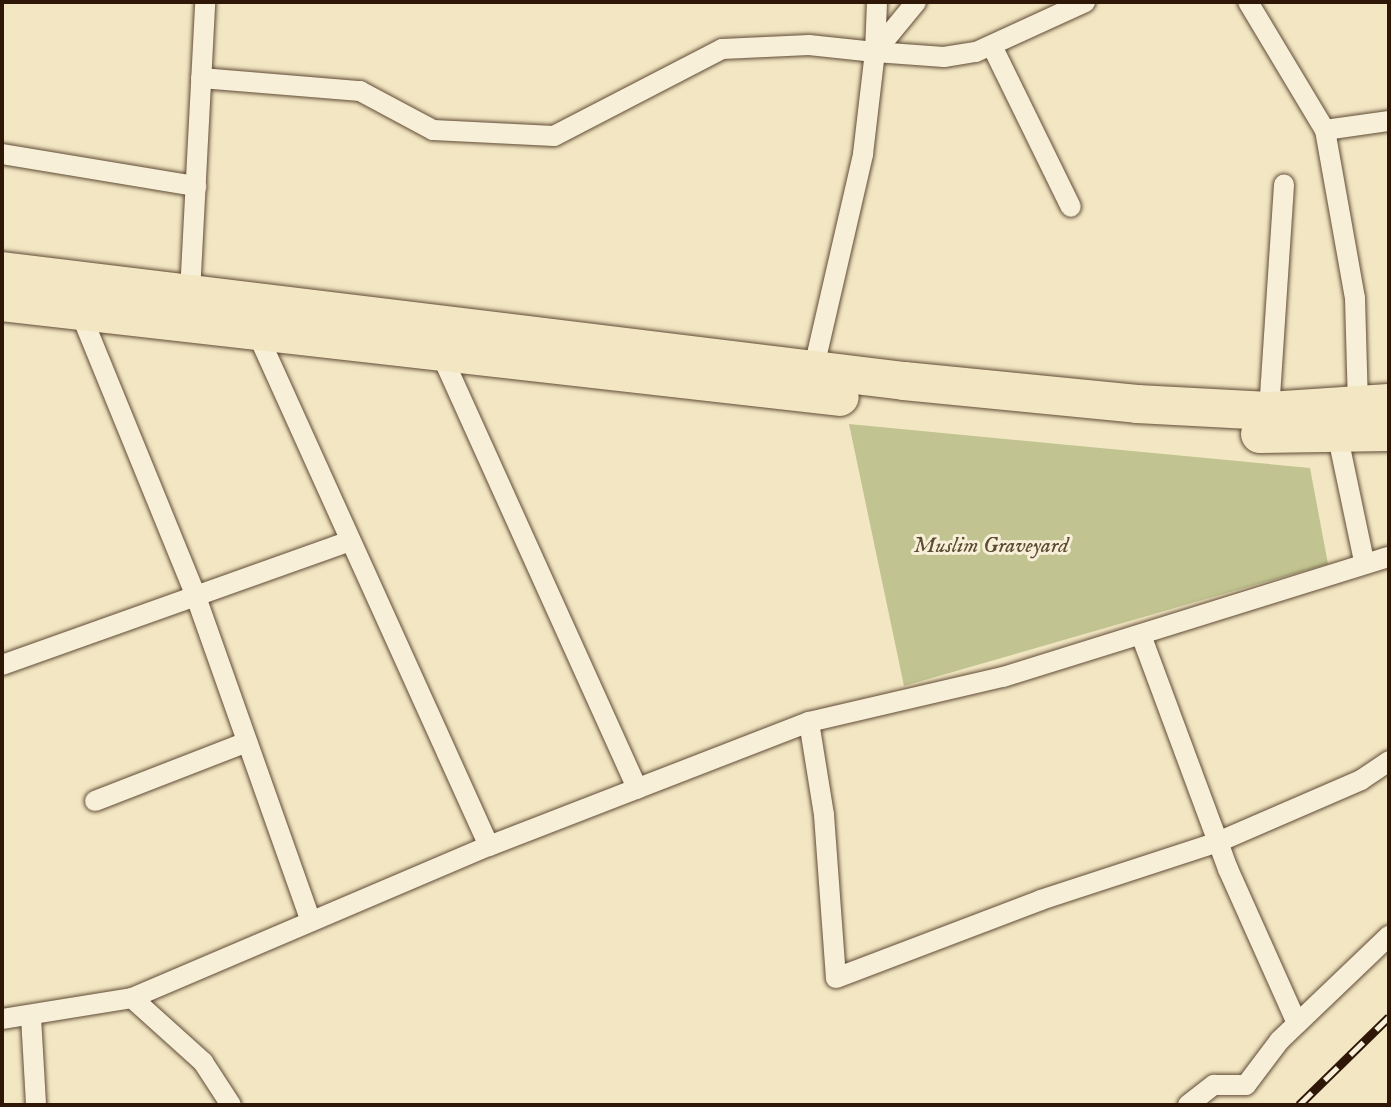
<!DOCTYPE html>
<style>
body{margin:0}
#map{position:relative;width:1391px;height:1107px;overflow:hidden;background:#f3e7c3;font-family:"IM FELL English",serif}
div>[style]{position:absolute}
.green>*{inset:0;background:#c1c490}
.roads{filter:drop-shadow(0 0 2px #604b36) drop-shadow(0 0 2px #604b36)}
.street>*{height:20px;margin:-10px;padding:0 10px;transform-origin:10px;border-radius:10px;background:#f7efd8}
.highway>*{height:38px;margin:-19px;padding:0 19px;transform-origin:19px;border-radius:19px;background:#f3e7c3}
.rail>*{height:9px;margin-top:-4.5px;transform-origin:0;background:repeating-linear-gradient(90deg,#f7efd8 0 18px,#2f1707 0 36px);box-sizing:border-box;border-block:2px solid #2f1707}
span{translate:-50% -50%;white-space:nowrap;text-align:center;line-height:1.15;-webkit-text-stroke:6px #f7efd8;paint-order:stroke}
.park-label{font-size:22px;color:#5b4b30;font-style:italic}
.frame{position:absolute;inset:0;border:4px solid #2f1707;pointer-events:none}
</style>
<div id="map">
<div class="green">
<i style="clip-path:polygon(849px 424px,1310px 468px,1328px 564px,904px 686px)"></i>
</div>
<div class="roads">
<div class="street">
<i style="left:1248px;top:2px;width:149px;rotate:59deg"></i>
<i style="left:1325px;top:130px;width:171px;rotate:79.9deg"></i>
<i style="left:1355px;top:298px;width:107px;rotate:88.4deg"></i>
<i style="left:992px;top:46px;width:179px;rotate:63.9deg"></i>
<i style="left:875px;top:52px;width:69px;rotate:4.1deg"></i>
<i style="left:944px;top:57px;width:32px;rotate:-9deg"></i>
<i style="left:976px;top:52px;width:120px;rotate:-24.6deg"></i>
<i style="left:201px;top:78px;width:160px;rotate:4.7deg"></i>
<i style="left:360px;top:91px;width:83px;rotate:28.1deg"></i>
<i style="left:433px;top:130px;width:121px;rotate:2.8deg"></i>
<i style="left:554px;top:136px;width:189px;rotate:-27.4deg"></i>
<i style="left:722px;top:49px;width:87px;rotate:-2.6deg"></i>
<i style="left:809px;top:45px;width:66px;rotate:6.1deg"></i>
<i style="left:875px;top:52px;width:50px;rotate:-87.7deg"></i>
<i style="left:1325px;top:130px;width:65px;rotate:-8deg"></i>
<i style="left:2px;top:154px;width:197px;rotate:9.4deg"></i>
<i style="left:190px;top:293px;width:291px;rotate:-87deg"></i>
<i style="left:80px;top:312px;width:305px;rotate:67.8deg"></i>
<i style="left:195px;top:594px;width:347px;rotate:70.5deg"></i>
<i style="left:257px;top:333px;width:563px;rotate:65.67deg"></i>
<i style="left:441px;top:354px;width:477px;rotate:65.7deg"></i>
<i style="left:814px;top:367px;width:219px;rotate:-77deg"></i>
<i style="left:863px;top:154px;width:103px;rotate:-83.3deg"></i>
<i style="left:875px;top:52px;width:65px;rotate:-50.6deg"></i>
<i style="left:1269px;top:411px;width:227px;rotate:-86.2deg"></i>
<i style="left:1336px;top:428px;width:136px;rotate:78.1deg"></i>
<i style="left:1141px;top:635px;width:250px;rotate:69.6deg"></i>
<i style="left:1228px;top:869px;width:169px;rotate:65.9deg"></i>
<i style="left:2px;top:665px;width:367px;rotate:-19.6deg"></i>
<i style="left:809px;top:722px;width:94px;rotate:80.8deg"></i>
<i style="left:824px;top:815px;width:163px;rotate:85.8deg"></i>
<i style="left:836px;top:978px;width:219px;rotate:-20.8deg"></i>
<i style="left:1041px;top:900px;width:186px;rotate:-18.1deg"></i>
<i style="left:1218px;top:842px;width:156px;rotate:-23.4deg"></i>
<i style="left:1361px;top:780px;width:34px;rotate:-34deg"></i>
<i style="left:95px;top:801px;width:163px;rotate:-21.2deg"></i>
<i style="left:132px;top:998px;width:96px;rotate:42deg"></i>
<i style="left:203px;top:1062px;width:51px;rotate:56.9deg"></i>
<i style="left:31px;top:1017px;width:88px;rotate:86.7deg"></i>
<i style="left:2px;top:1019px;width:132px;rotate:-9.2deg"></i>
<i style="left:132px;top:998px;width:388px;rotate:-23.1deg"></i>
<i style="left:489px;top:846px;width:343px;rotate:-21.2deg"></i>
<i style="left:809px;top:722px;width:199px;rotate:-13.1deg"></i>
<i style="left:1003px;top:677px;width:404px;rotate:-17.3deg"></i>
<i style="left:1188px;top:1105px;width:33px;rotate:-38deg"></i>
<i style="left:1214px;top:1085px;width:32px"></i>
<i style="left:1246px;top:1085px;width:56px;rotate:-52.9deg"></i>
<i style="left:1280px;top:1040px;width:151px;rotate:-43.7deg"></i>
</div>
<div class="highway">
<i style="left:2px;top:271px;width:909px;rotate:6.95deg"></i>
<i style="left:904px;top:381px;width:234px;rotate:5.6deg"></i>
<i style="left:1137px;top:404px;width:132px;rotate:3deg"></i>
<i style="left:1269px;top:411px;width:120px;rotate:-3.8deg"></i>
<i style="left:2px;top:302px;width:843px;rotate:6.47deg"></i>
<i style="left:1260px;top:434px;width:129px;rotate:-0.9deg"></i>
</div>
</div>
<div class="rail">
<i style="left:1299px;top:1105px;width:126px;rotate:-44.4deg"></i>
</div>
<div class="park-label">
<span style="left:991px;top:547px">Muslim Graveyard</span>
</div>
<div class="frame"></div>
</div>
